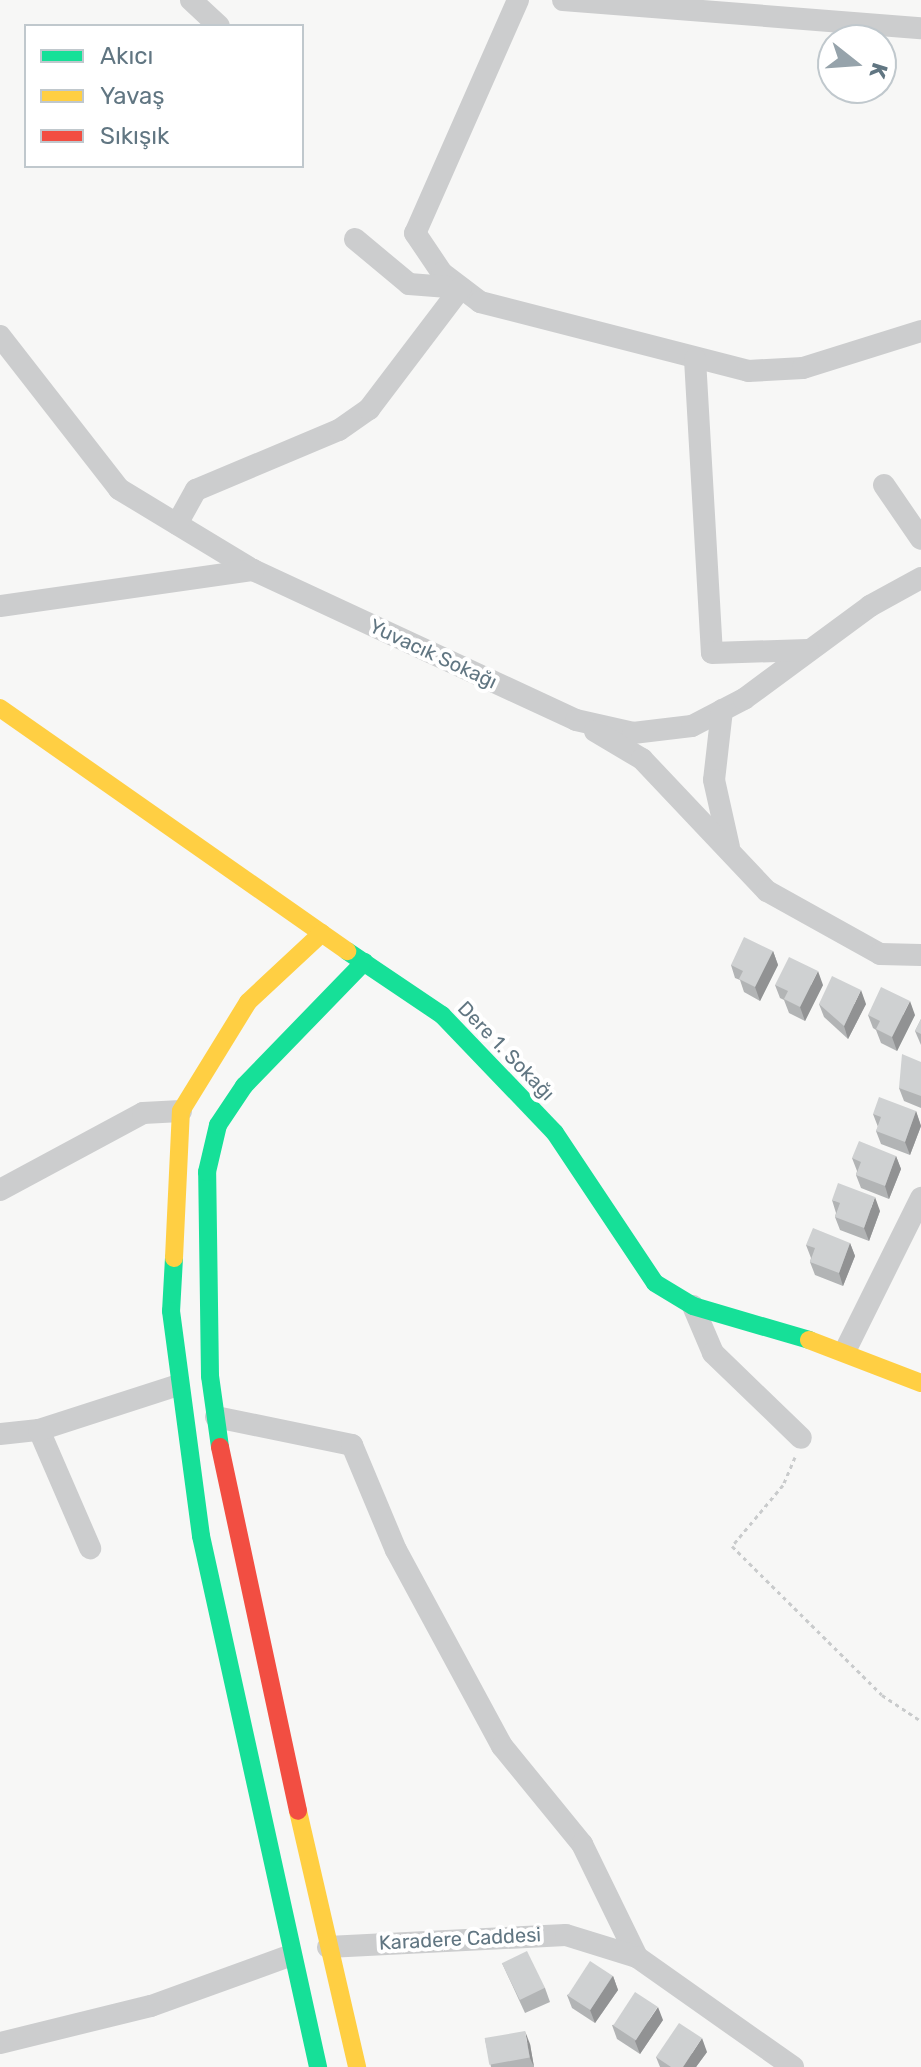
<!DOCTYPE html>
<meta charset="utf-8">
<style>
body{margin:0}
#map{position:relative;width:921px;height:2067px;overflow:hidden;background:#f7f7f6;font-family:Rubik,sans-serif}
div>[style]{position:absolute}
.path>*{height:3px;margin-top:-1.5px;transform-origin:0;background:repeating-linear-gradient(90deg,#c9cbcc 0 4px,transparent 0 8px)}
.street>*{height:22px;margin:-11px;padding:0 11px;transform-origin:11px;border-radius:11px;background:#cccdce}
.fast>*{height:18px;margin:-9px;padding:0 9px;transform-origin:9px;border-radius:9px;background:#16e098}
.slow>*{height:18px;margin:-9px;padding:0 9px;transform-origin:9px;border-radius:9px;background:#ffcf43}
.jam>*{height:18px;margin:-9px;padding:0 9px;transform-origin:9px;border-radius:9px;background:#f24e42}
.wall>*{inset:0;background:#b2b4b5}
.shaded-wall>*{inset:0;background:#919293}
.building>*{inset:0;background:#cfd1d2;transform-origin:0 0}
span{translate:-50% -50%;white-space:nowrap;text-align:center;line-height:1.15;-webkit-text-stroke:8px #fff;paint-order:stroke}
.street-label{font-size:20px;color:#617682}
.legend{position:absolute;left:24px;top:24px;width:280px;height:144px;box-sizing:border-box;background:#fff;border:2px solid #c0c8cd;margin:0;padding:10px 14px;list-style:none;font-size:24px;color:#617682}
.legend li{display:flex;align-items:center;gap:16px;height:40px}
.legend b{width:40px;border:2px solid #c0c8cd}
.north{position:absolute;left:817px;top:24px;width:80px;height:80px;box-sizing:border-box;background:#fff;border:2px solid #c0c8cd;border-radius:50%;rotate:107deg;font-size:22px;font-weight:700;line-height:32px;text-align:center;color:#617682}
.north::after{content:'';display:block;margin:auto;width:28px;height:36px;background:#96a3ab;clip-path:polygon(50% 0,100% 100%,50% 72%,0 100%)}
</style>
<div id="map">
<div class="path">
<i style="left:795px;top:1457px;width:30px;rotate:113deg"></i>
<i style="left:783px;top:1485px;width:80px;rotate:129.9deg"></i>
<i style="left:732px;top:1546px;width:211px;rotate:44.8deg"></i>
<i style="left:882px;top:1695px;width:47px;rotate:33.7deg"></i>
</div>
<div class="street">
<i style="left:191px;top:0;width:38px;rotate:43deg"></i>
<i style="left:518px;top:0;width:255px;rotate:113.8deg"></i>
<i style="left:415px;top:233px;width:48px;rotate:56deg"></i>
<i style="left:442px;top:273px;width:48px;rotate:37.3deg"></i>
<i style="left:480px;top:302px;width:277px;rotate:14.4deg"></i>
<i style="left:748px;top:371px;width:55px;rotate:-3.1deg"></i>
<i style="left:803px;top:368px;width:124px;rotate:-17.4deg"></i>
<i style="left:563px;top:0;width:359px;rotate:4.5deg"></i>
<i style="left:355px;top:239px;width:70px;rotate:39.8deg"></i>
<i style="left:409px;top:284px;width:52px;rotate:4.4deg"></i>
<i style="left:0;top:336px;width:194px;rotate:52.1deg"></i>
<i style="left:119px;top:489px;width:157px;rotate:31.2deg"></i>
<i style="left:253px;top:570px;width:356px;rotate:24.9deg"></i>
<i style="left:576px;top:720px;width:58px;rotate:12.8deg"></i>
<i style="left:633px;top:733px;width:59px;rotate:-6.8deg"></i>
<i style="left:692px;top:726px;width:59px;rotate:-27.4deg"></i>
<i style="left:744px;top:699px;width:157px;rotate:-36.4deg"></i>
<i style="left:870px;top:606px;width:58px;rotate:-28.8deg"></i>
<i style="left:695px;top:359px;width:294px;rotate:86.7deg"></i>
<i style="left:712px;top:653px;width:96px;rotate:-1.8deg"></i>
<i style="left:884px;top:485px;width:65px;rotate:55.6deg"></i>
<i style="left:177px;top:524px;width:39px;rotate:-61deg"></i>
<i style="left:196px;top:490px;width:155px;rotate:-22.8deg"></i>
<i style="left:339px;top:430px;width:37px;rotate:-35deg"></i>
<i style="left:369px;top:409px;width:152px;rotate:-52.8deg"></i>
<i style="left:0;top:606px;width:256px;rotate:-8.1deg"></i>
<i style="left:722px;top:710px;width:70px;rotate:96.5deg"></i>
<i style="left:714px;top:780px;width:69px;rotate:77.4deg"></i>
<i style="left:595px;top:731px;width:55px;rotate:30.8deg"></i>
<i style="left:642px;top:759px;width:182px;rotate:46.6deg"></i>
<i style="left:767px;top:891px;width:129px;rotate:29.1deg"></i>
<i style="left:880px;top:954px;width:41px;rotate:1.4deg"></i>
<i style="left:0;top:1190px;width:162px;rotate:-28.3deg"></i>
<i style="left:143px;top:1113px;width:38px;rotate:-3deg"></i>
<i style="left:693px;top:1306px;width:51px;rotate:66.9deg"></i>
<i style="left:713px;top:1353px;width:122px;rotate:44deg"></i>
<i style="left:845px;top:1351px;width:171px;rotate:-63.6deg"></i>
<i style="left:216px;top:1417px;width:139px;rotate:11.6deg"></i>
<i style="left:352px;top:1445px;width:114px;rotate:67.3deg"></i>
<i style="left:396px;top:1550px;width:223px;rotate:61.6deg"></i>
<i style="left:502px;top:1746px;width:127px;rotate:50.8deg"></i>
<i style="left:582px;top:1844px;width:126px;rotate:64deg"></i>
<i style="left:39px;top:1430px;width:129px;rotate:66.6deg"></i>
<i style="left:0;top:1434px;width:39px;rotate:-6deg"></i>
<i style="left:39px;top:1430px;width:146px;rotate:-17.9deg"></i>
<i style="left:328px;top:1947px;width:238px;rotate:-2.9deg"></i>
<i style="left:566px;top:1935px;width:74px;rotate:17.2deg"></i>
<i style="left:637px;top:1957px;width:191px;rotate:35.2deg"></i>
<i style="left:0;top:2043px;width:155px;rotate:-13.8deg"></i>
<i style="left:151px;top:2006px;width:147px;rotate:-19.9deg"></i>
</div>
<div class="fast">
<i style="left:347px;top:951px;width:115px;rotate:34deg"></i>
<i style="left:442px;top:1015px;width:163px;rotate:46.2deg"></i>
<i style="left:555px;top:1133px;width:180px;rotate:56.3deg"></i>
<i style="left:655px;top:1283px;width:44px;rotate:31.2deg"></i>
<i style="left:693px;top:1306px;width:121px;rotate:16.3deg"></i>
<i style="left:174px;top:1258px;width:53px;rotate:93.2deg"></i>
<i style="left:171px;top:1311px;width:227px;rotate:82.4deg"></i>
<i style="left:201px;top:1536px;width:544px;rotate:77.57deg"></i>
<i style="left:220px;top:1447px;width:72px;rotate:-98deg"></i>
<i style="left:210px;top:1376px;width:204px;rotate:-90.8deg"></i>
<i style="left:207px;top:1172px;width:48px;rotate:-76.8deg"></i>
<i style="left:218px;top:1125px;width:47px;rotate:-56.3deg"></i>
<i style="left:244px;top:1086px;width:173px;rotate:-45.9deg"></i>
</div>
<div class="slow">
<i style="left:0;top:708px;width:424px;rotate:35deg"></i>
<i style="left:174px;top:1258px;width:147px;rotate:-87.3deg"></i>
<i style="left:181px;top:1111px;width:128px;rotate:-58.4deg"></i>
<i style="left:248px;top:1002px;width:101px;rotate:-43deg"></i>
<i style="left:809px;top:1340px;width:120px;rotate:21deg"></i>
<i style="left:298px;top:1811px;width:263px;rotate:77deg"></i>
</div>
<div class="jam">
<i style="left:220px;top:1447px;width:372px;rotate:77.9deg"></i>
</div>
<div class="wall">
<i style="clip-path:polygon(773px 951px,778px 965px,760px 1001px,744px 992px,740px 980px,735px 978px,731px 965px)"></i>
<i style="clip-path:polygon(775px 985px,823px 985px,805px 1021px,789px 1013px,784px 1000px,780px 998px)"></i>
<i style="clip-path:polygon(819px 1004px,866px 1004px,848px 1039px,824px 1017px)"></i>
<i style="clip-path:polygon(868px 1015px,915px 1015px,897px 1051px,881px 1043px,876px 1030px,873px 1028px)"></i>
<i style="clip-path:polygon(921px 1019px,921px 1045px,915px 1031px)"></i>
<i style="clip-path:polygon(921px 1062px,921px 1108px,904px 1101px,899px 1088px)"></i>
<i style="clip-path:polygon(916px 1111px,921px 1126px,910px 1155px,881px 1144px,876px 1131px,878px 1127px,873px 1114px)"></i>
<i style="clip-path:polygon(896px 1156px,901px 1169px,889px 1199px,861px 1188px,856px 1175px,857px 1171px,852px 1158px)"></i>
<i style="clip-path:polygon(832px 1200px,880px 1211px,869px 1241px,840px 1230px,835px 1217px,836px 1213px)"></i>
<i style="clip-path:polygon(850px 1243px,855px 1256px,843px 1286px,815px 1275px,810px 1262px,811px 1258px,806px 1245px)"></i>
<i style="clip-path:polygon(502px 1963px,545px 1988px,550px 2002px,525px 2013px)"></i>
<i style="clip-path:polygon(613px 1976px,618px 1990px,595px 2023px,572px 2008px,567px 1995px)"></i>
<i style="clip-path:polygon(663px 2020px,640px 2054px,617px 2039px,612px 2025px)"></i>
<i style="clip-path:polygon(485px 2039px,530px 2044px,534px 2067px,491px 2067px)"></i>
<i style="clip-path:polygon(707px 2052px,696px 2067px,660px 2067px,656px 2057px)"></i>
</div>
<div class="shaded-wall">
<i style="clip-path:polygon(773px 951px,778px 965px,760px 1001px,755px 987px)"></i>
<i style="clip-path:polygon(818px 971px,823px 985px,805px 1021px,800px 1007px)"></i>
<i style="clip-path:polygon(861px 990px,866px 1004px,848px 1039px,844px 1026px)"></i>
<i style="clip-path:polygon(910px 1001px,915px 1015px,897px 1051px,892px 1037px)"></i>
<i style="clip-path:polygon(916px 1111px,921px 1126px,910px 1155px,905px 1142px)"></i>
<i style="clip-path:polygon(896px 1156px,901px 1169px,889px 1199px,885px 1186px)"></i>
<i style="clip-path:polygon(875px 1197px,880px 1211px,869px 1241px,864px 1228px)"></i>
<i style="clip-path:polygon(850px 1243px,855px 1256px,843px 1286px,839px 1273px)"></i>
<i style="clip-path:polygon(613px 1976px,618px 1990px,595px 2023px,590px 2010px)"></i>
<i style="clip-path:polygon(658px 2007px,663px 2020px,640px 2054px,635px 2041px)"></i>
<i style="clip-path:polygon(525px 2031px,530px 2044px,534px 2067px,530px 2058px)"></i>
<i style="clip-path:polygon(702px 2038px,707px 2052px,696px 2067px,683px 2067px)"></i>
</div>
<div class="building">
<i style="clip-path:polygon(744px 937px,773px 951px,755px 987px,739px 979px,743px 971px,731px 965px)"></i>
<i style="clip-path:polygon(789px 957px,818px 971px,800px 1007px,784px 999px,788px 991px,775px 985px)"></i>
<i style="clip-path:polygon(832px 976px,861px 990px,844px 1026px,819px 1004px)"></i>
<i style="clip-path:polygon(881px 987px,910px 1001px,892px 1037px,876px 1029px,880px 1021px,868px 1015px)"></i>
<i style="clip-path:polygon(921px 1019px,921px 1034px,915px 1031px)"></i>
<i style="clip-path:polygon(902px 1054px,921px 1062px,921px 1096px,899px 1088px)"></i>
<i style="clip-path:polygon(879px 1097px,916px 1111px,905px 1142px,876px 1131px,881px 1117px,873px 1114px)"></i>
<i style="clip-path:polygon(859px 1141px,896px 1156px,885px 1186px,856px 1175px,861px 1162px,852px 1158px)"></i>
<i style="clip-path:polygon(838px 1183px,875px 1197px,864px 1228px,835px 1217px,840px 1203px,832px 1200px)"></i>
<i style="clip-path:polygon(813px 1228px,850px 1243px,839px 1273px,810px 1262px,815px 1248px,806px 1245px)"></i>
<i style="left:527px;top:1951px;width:41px;height:28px;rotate:64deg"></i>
<i style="left:590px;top:1961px;width:27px;height:41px;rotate:33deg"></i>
<i style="left:635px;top:1992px;width:27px;height:40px;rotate:33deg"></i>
<i style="clip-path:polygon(679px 2023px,702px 2038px,683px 2067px,671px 2067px,656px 2057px)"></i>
<i style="left:525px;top:2031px;width:27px;height:41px;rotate:80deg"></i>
</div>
<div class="street-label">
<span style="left:433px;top:654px;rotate:25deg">Yuvacık Sokağı</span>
<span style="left:506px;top:1051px;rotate:46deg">Dere 1. Sokağı</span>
<span style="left:460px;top:1939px;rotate:-3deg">Karadere Caddesi</span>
</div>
<ul class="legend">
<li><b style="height:10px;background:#16e098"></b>Akıcı</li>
<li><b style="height:10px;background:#ffcf43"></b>Yavaş</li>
<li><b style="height:10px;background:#f24e42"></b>Sıkışık</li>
</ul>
<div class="north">K</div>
</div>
